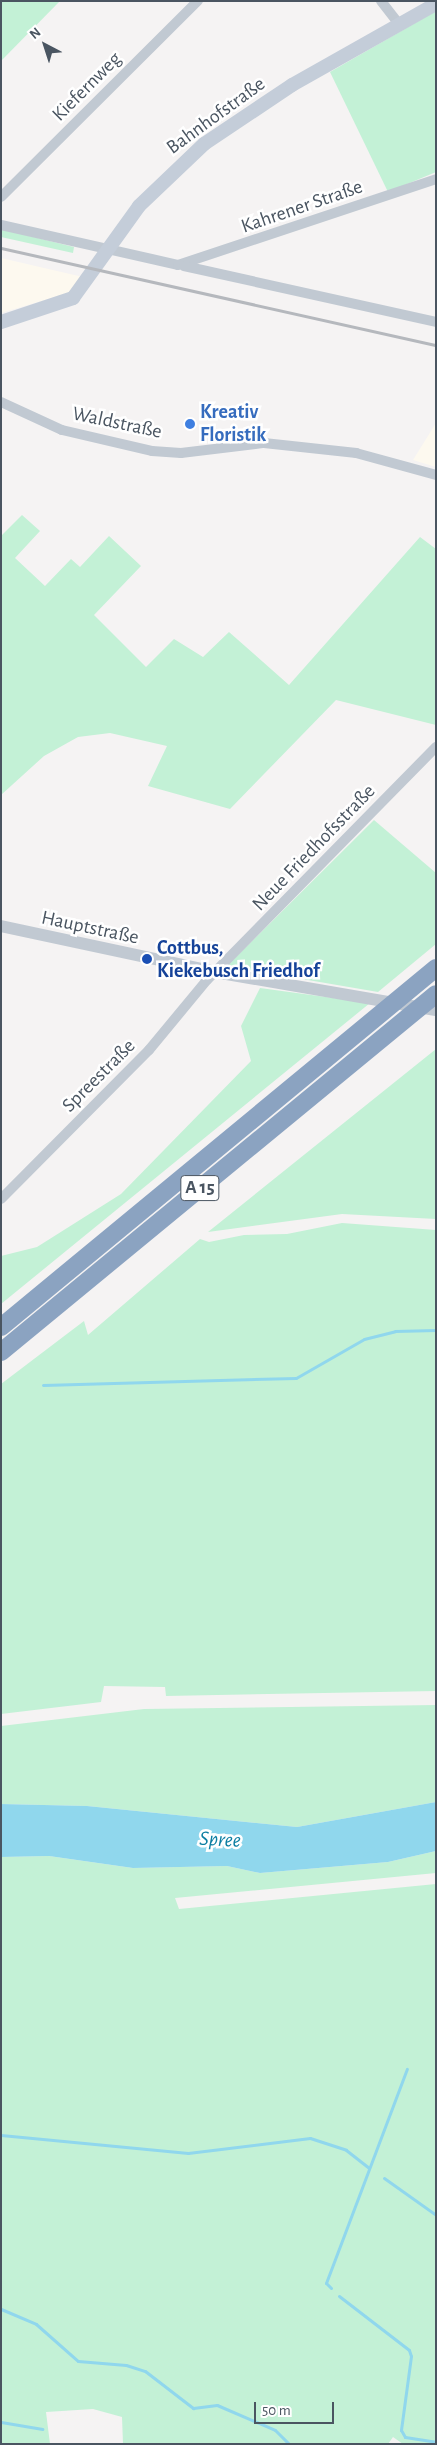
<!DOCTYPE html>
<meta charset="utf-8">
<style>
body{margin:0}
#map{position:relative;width:437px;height:2445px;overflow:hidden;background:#f5f3f3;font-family:"Alegreya Sans",sans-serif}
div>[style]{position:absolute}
.commercial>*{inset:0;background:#fdf9ef}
.green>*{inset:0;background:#c3f1d6}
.water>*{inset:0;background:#90d7ed}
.stream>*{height:3px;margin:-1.5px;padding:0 1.5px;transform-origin:1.5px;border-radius:1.5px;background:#90d7ed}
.minor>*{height:10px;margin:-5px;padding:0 5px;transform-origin:5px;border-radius:5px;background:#c1c9d2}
.tertiary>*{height:12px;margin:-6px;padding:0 6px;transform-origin:6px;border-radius:6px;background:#c1c9d2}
.secondary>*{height:14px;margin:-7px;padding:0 7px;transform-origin:7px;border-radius:7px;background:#c4cdd9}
.motorway>*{height:18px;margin:-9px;padding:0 9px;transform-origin:9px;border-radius:9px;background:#8ba3c1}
.rail>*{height:3px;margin:-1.5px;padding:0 1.5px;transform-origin:1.5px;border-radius:1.5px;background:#b5b8bd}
.dots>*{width:14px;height:14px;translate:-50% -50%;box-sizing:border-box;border:2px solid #fff;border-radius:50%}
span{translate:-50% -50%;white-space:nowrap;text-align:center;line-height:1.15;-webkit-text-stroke:5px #fff;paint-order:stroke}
.shield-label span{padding:1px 4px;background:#fff;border:1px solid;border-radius:4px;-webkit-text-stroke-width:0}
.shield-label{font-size:19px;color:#4a5561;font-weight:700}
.street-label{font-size:20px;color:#4a5561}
.shop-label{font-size:20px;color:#366cbe;font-weight:700}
.left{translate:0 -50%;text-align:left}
.transit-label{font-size:20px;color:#164399;font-weight:700}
.water-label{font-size:21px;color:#0c7ea2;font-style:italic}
.frame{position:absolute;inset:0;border:2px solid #4a5561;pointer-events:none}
.north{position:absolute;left:20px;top:20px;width:50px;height:50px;-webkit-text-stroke:4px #fff;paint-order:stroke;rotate:320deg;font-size:14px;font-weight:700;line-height:20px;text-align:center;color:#4a5561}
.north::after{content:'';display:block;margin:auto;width:18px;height:22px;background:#4a5561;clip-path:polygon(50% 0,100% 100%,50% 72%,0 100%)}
.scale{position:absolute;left:254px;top:2402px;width:80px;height:22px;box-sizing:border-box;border:2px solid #4a5561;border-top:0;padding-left:6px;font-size:15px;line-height:18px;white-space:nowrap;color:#4a5561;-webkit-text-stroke:4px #fff;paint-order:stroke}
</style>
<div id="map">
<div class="commercial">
<i style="clip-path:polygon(1px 258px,83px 277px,68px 293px,1px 313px)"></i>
<i style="clip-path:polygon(436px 423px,436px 467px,413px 460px)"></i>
</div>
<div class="green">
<i style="clip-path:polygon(1px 1px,60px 1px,1px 61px)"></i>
<i style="clip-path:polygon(436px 11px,436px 172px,388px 192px,330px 72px)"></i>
<i style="clip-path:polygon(1px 229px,74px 247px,73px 253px,1px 237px)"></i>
<i style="clip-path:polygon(22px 515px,40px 531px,15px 558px,45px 586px,71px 559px,80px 567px,109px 536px,141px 566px,94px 615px,146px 667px,174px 639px,203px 657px,229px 632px,289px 685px,420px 537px,436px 549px,436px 725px,336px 700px,230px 809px,148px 786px,167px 746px,110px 733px,78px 737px,44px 756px,1px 795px,1px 536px)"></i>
<i style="clip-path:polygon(374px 820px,436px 873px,436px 944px,378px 992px,227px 966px)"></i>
<i style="clip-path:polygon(260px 988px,370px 1003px,1px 1304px,1px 1256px,37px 1247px,121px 1194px,251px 1061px,241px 1026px)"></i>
<i style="clip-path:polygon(436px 1049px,436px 1219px,342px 1214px,208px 1232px)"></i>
<i style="clip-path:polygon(342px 1223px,436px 1230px,436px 1691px,166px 1696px,165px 1687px,104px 1686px,101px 1702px,1px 1714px,1px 1384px,84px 1321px,88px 1335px,200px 1239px,209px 1242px,244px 1235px,287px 1234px)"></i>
<i style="clip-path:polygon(436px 1705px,436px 1802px,297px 1827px,87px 1806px,1px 1804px,1px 1726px,144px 1709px)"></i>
<i style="clip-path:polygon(436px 1851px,436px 1873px,175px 1898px,179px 1909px,436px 1884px,436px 2444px,403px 2444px,393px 2437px,388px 2444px,123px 2444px,122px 2417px,93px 2409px,46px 2412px,50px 2444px,1px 2444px,1px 1857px,49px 1856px,133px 1868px,227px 1866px,260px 1873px,388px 1862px)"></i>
</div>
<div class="water">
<i style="clip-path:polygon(436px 1802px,436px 1851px,388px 1862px,260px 1873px,227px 1866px,133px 1868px,49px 1856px,1px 1857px,1px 1804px,87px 1806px,297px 1827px)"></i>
</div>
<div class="stream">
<i style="left:43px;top:1385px;width:253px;rotate:-1.6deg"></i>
<i style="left:296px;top:1378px;width:78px;rotate:-29.8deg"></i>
<i style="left:364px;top:1339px;width:32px;rotate:-14deg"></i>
<i style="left:395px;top:1331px;width:41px;rotate:-1.4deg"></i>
<i style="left:1px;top:2135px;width:188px;rotate:5.5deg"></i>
<i style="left:188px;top:2153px;width:123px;rotate:-7deg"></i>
<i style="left:310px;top:2138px;width:38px;rotate:18deg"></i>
<i style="left:346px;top:2150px;width:28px;rotate:38deg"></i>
<i style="left:384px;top:2178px;width:64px;rotate:35.4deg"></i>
<i style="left:331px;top:2288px;width:7px;rotate:-135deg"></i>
<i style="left:326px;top:2283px;width:229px;rotate:-69.3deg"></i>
<i style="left:339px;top:2296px;width:88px;rotate:37.6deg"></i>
<i style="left:409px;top:2350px;width:6px;rotate:72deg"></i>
<i style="left:411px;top:2356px;width:75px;rotate:97.7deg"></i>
<i style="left:401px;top:2430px;width:8px;rotate:60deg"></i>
<i style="left:405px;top:2437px;width:31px;rotate:9deg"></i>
<i style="left:1px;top:2309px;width:38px;rotate:23deg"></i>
<i style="left:36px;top:2324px;width:56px;rotate:41.4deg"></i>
<i style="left:78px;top:2361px;width:48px;rotate:4.8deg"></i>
<i style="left:126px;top:2365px;width:20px;rotate:18deg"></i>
<i style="left:145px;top:2371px;width:61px;rotate:37.6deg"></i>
<i style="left:193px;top:2408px;width:24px;rotate:-7deg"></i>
<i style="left:217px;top:2405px;width:63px;rotate:23.3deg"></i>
<i style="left:275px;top:2430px;width:20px;rotate:45deg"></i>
<i style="left:1px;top:2422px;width:42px;rotate:9.7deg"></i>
</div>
<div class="minor">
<i style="left:381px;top:1px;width:29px;rotate:52deg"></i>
<i style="left:1px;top:197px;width:278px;rotate:-44.9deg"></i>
<i style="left:1px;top:225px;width:181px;rotate:12.7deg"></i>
<i style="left:178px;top:265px;width:272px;rotate:-18.4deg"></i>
<i style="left:184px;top:266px;width:258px;rotate:12.5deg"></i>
<i style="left:1px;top:402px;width:67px;rotate:24.7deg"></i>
<i style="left:62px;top:430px;width:92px;rotate:13.1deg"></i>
<i style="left:152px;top:451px;width:29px;rotate:4deg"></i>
<i style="left:181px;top:453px;width:84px;rotate:-6.9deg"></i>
<i style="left:264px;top:443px;width:93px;rotate:6.2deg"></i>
<i style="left:356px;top:453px;width:83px;rotate:15.4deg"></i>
<i style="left:1px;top:1199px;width:210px;rotate:-45.2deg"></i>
<i style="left:149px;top:1050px;width:91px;rotate:-50.4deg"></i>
<i style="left:207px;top:980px;width:327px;rotate:-45.5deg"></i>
</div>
<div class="tertiary">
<i style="left:1px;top:926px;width:219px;rotate:12.1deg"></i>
<i style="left:215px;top:972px;width:224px;rotate:9.8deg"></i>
</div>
<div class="secondary">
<i style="left:1px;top:322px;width:76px;rotate:-18.4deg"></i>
<i style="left:73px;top:298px;width:113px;rotate:-54.3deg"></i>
<i style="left:139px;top:206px;width:90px;rotate:-43.6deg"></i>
<i style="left:204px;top:144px;width:106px;rotate:-33.8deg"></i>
<i style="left:292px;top:85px;width:165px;rotate:-29.4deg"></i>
</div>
<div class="motorway">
<i style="left:1px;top:1327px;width:564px;rotate:-39.53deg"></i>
<i style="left:1px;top:1352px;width:563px;rotate:-39.45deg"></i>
</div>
<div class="rail">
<i style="left:1px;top:248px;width:446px;rotate:12.6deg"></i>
</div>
<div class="dots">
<i style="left:190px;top:424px;background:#3f7fe0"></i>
<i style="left:147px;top:959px;background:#1a4fb4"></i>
</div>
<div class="shield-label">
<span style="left:200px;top:1188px">A 15</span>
</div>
<div class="street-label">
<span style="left:87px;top:87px;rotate:-45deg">Kiefernweg</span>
<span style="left:216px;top:116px;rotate:-36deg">Bahnhofstraße</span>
<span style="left:302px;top:207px;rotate:-19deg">Kahrener Straße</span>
<span style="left:117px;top:423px;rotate:12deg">Waldstraße</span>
<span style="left:314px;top:848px;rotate:-46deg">Neue Friedhofsstraße</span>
<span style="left:90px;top:928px;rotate:12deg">Hauptstraße</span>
<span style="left:99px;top:1076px;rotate:-45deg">Spreestraße</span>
</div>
<div class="shop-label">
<span class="left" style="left:200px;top:424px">Kreativ<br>Floristik</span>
</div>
<div class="transit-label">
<span class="left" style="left:157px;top:960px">Cottbus,<br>Kiekebusch Friedhof</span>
</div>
<div class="water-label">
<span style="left:220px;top:1840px;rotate:3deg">Spree</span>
</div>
<div class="frame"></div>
<div class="north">N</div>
<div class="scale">50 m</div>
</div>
